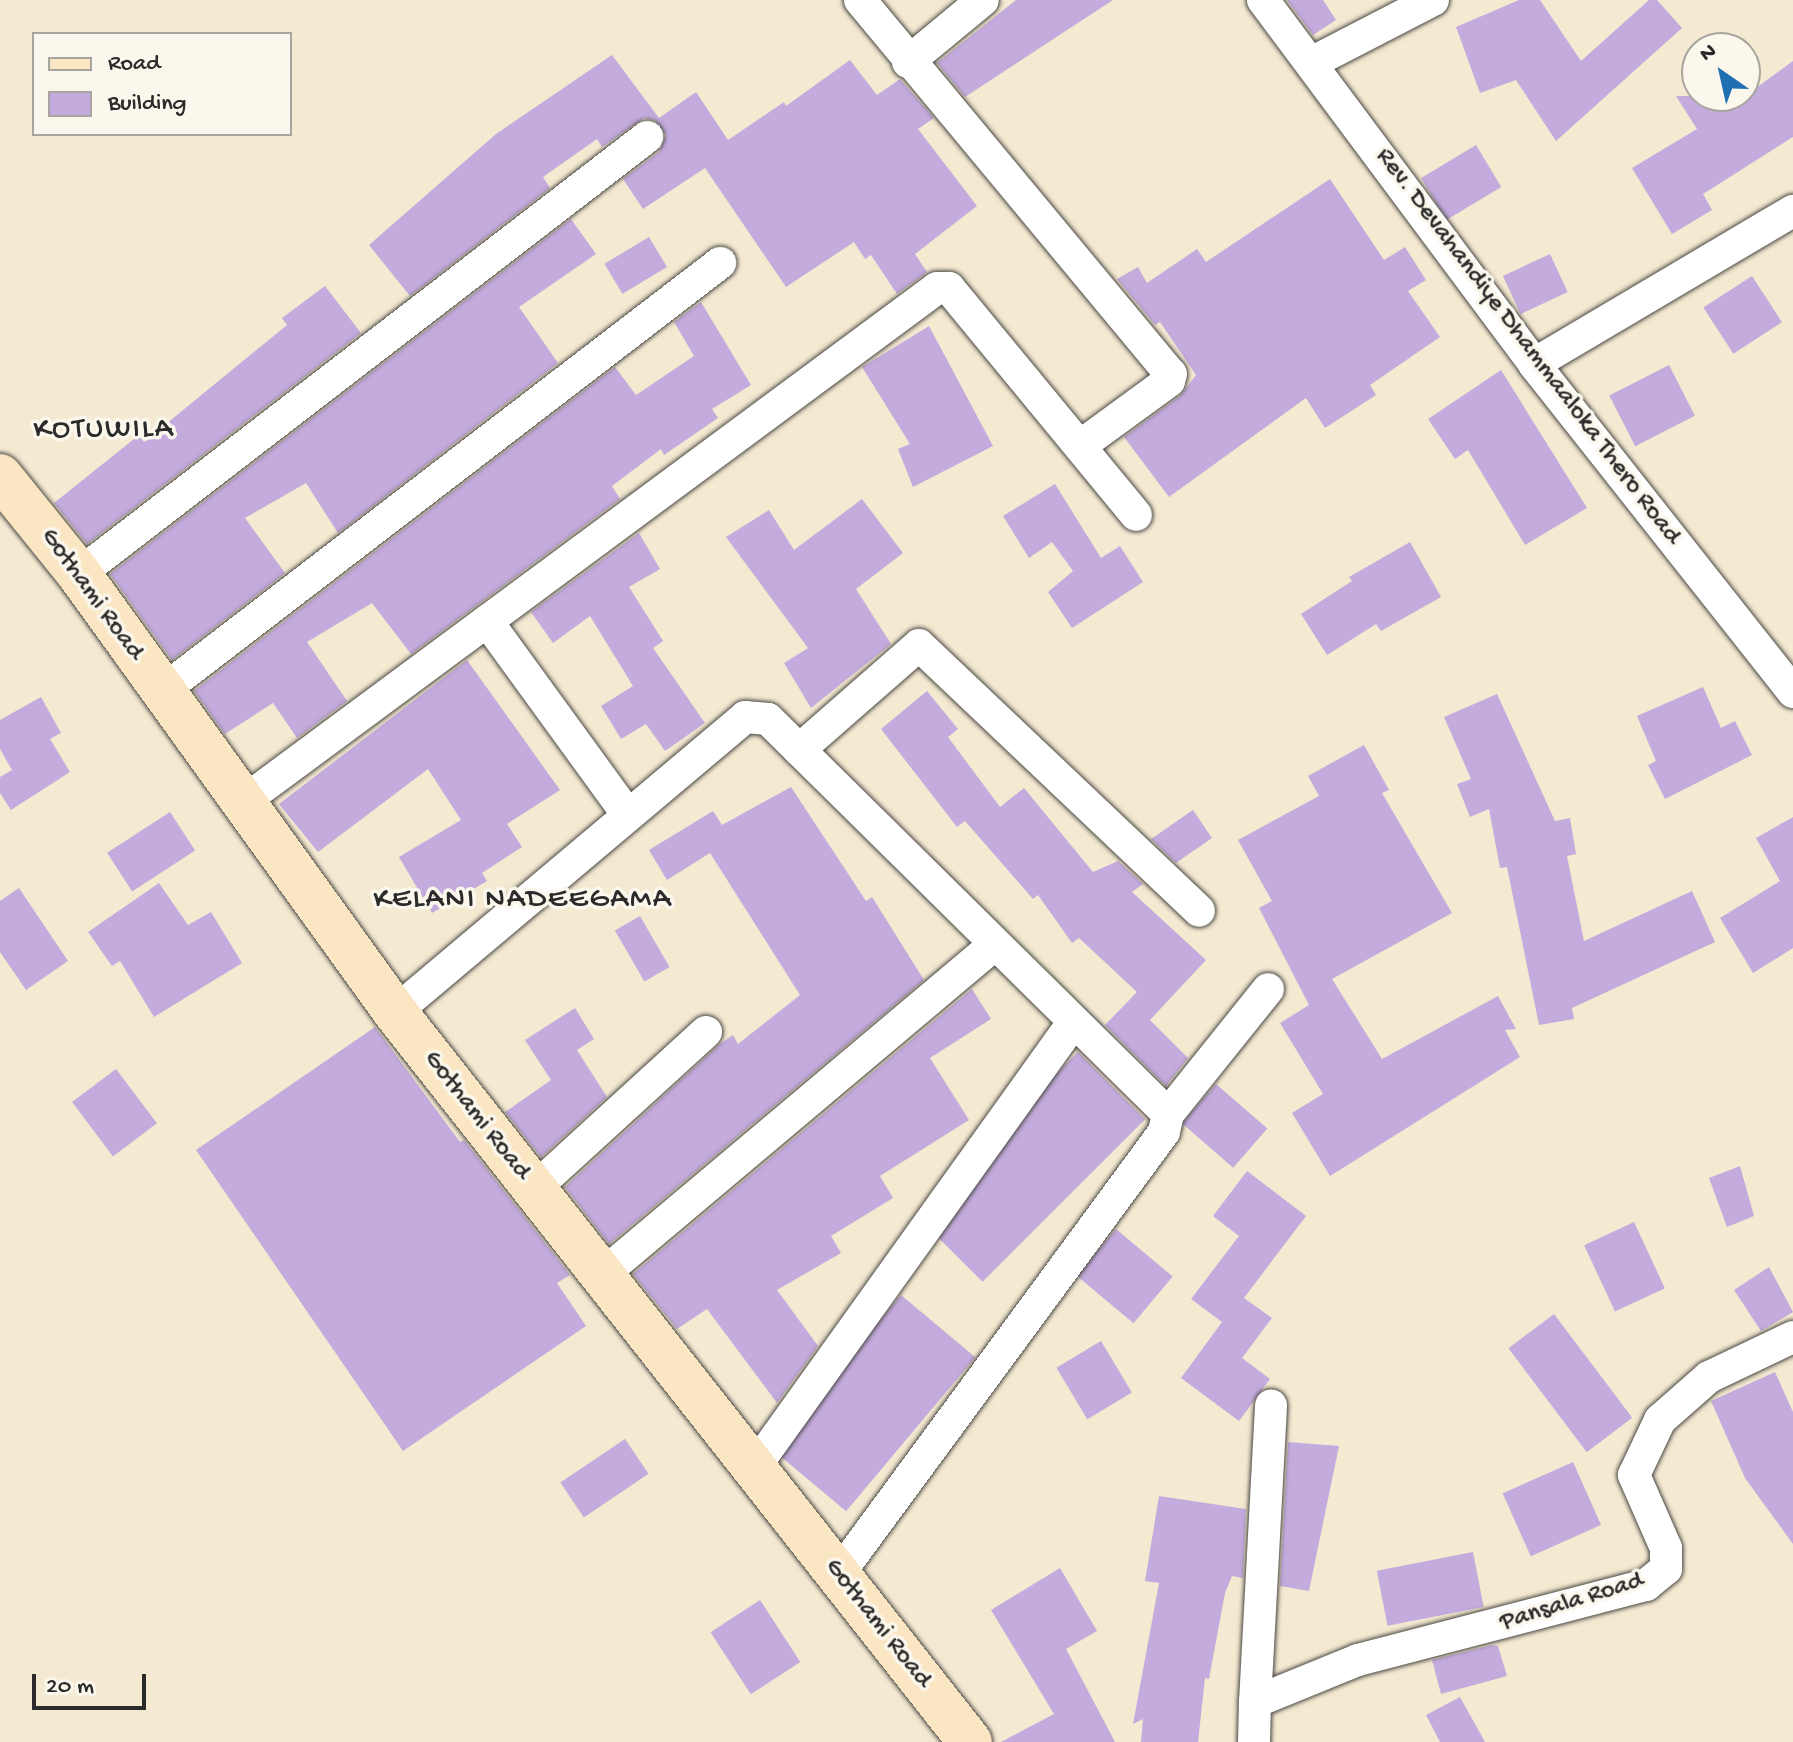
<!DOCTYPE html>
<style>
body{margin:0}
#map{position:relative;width:1793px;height:1742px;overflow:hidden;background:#f4e9d1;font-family:"Gochi Hand",sans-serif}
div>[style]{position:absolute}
.building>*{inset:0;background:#c4abdd;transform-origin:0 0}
.roads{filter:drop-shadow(0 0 2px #494844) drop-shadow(0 0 2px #494844)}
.street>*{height:32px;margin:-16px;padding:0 16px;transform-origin:16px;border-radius:16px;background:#fff}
.secondary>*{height:44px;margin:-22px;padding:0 22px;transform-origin:22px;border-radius:22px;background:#fbe6c4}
span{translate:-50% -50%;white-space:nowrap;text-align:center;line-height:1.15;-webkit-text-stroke:7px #fbf7ec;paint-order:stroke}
.street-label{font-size:26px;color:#2b2b2b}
.quarter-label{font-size:30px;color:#2b2b2b;letter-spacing:2px}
.legend{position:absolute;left:32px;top:32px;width:260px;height:104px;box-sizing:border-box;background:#fbf7ec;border:2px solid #a8a59f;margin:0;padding:10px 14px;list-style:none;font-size:24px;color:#2b2b2b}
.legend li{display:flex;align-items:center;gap:16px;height:40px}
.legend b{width:40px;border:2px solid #a8a59f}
.north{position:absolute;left:1681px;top:32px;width:80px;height:80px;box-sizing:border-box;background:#fbf7ec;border:2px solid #a8a59f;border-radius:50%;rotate:326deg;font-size:22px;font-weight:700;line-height:32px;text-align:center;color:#2b2b2b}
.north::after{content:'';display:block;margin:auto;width:28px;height:36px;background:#1f6fb2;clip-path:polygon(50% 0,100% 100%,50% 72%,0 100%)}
.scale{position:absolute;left:32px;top:1674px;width:114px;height:36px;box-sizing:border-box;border:4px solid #2b2b2b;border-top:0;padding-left:10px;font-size:24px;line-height:28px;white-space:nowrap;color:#2b2b2b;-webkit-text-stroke:6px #fbf7ec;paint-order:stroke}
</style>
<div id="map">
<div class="building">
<i style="clip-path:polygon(1016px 0,1113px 0,965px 97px,937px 63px)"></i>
<i style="clip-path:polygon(1287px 0,1323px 0,1336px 20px,1313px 35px)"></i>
<i style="clip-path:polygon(1519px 0,1540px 0,1581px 61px,1649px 0,1657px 0,1682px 28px,1556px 141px,1516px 80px,1480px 93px,1456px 27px)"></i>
<i style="clip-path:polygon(612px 55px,659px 118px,696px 92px,728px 140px,784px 102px,786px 106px,850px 60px,877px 95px,900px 79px,934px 118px,918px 129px,977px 206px,915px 254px,927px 272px,897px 294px,871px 255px,865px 259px,854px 242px,786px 287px,705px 168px,643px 209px,623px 179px,659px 152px,666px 135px,655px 120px,644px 118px,602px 147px,597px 139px,543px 177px,550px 188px,410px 296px,369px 245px,496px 134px)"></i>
<i style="clip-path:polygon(1793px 61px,1793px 137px,1703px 194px,1712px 210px,1672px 234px,1632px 168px,1697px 129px,1676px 96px,1745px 96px)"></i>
<i style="left:1476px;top:145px;width:49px;height:64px;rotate:59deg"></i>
<i style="clip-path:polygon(1330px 179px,1384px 260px,1405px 247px,1426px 280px,1408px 291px,1440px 337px,1370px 385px,1376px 395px,1325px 428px,1306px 398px,1169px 497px,1124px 437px,1180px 396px,1196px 375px,1160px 322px,1155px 325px,1117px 279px,1138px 267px,1147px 283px,1197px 249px,1206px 262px)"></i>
<i style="clip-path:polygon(571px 219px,596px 254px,519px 307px,558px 363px,338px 533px,306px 483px,245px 518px,285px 573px,172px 660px,110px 574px)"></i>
<i style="left:649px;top:237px;width:35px;height:52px;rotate:59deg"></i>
<i style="left:1550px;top:254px;width:42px;height:52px;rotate:65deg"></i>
<i style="left:1752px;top:276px;width:55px;height:58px;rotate:57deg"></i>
<i style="clip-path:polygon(325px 286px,361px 333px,87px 544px,54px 503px,139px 435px,144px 442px,287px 325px,282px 318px)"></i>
<i style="clip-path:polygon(701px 302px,751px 385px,712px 409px,718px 418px,664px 455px,661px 449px,612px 486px,620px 499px,411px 654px,372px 603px,307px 642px,347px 701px,297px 738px,273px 703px,225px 734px,194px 691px,615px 367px,636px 395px,694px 356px,674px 322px)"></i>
<i style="clip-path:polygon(929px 326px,993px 446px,913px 487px,898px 449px,910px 444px,862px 367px)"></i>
<i style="left:1669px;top:365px;width:57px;height:67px;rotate:63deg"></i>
<i style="clip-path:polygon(1501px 370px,1587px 508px,1525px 545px,1468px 450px,1455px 459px,1428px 419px)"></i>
<i style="clip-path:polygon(1055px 484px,1101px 558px,1120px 546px,1143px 582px,1072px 628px,1048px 592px,1073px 571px,1052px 542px,1029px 558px,1003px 516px)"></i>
<i style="clip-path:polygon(862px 499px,903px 553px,856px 589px,891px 644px,811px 708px,784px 663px,808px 648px,726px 537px,769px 510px,794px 550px)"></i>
<i style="clip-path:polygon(639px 533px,660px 569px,629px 587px,663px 641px,653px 648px,705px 723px,665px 751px,646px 724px,621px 739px,601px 706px,633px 686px,590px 616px,553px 643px,531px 612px)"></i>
<i style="clip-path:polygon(1410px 542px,1441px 597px,1381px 631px,1376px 624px,1327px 655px,1301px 614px,1352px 581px,1349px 577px)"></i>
<i style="clip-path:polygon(467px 660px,560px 790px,507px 824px,522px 847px,482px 873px,487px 881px,432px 913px,399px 857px,461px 820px,428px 769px,318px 852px,279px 804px)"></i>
<i style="clip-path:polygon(1703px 687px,1721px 728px,1735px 721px,1752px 755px,1665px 799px,1648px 765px,1656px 761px,1637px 716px)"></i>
<i style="clip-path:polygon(927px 691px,958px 729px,948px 737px,1000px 807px,1024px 788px,1093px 872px,1118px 861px,1143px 884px,1132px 892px,1206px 960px,1150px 1020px,1188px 1058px,1166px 1086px,1105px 1025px,1137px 992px,1079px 938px,1072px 943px,1038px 895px,1033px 899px,965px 821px,957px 827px,881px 729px)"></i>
<i style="clip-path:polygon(1497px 694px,1555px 821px,1570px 818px,1576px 854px,1567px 856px,1584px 941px,1692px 891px,1715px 942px,1572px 1008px,1574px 1019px,1539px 1025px,1507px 867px,1500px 868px,1489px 809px,1470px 817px,1457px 784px,1471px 779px,1444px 717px)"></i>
<i style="clip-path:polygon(41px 697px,61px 733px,50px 739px,70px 772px,11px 810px,0 793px,0 777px,12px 770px,0 749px,0 720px)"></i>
<i style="clip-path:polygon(1364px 745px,1389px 790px,1382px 793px,1452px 913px,1332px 979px,1382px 1059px,1498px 996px,1516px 1029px,1505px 1030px,1520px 1057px,1330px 1176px,1292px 1113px,1323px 1094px,1280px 1023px,1309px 1005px,1259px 908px,1272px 901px,1238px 840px,1319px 796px,1308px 776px)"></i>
<i style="clip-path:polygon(791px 787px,866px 901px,872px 897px,924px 980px,609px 1244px,565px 1187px,721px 1043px,733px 1035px,738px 1044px,800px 995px,710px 853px,667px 880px,649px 850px,713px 811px,722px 825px)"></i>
<i style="clip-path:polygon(1193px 810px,1212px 838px,1176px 863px,1151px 839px)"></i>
<i style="left:170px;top:812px;width:46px;height:75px;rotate:57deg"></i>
<i style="clip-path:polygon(1793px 817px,1793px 948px,1753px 973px,1720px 918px,1780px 881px,1756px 838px)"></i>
<i style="clip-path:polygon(159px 883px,188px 925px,211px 912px,242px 963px,154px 1017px,120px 961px,112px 966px,88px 932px)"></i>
<i style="clip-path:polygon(19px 888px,68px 961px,26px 990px,0 952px,0 901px)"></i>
<i style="left:640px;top:916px;width:59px;height:29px;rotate:60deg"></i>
<i style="clip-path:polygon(972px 989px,991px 1019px,930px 1058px,969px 1120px,880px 1176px,893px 1198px,831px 1236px,841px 1253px,777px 1290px,818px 1346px,777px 1403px,707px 1309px,677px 1329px,633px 1274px)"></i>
<i style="clip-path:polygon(575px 1008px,594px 1039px,577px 1050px,607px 1097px,541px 1157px,505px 1112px,551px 1080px,525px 1040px)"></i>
<i style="clip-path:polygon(375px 1027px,460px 1142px,464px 1140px,570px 1275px,557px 1283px,586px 1326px,403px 1451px,196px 1150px)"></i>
<i style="left:1078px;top:1052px;width:95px;height:230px;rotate:45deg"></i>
<i style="left:116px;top:1069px;width:68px;height:55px;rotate:53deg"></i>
<i style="left:1216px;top:1084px;width:68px;height:52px;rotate:41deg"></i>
<i style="clip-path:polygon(1740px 1166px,1754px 1216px,1727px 1227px,1709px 1178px)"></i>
<i style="clip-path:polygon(1247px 1171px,1306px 1216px,1244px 1298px,1272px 1318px,1242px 1358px,1270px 1379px,1239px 1421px,1181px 1378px,1222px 1322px,1191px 1299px,1239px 1236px,1213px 1216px)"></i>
<i style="left:1634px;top:1222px;width:73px;height:55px;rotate:65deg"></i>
<i style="left:1116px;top:1229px;width:74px;height:61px;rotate:40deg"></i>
<i style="clip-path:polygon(1769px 1267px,1793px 1312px,1761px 1331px,1734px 1290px)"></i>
<i style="left:901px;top:1295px;width:97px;height:201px;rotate:40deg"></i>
<i style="left:1554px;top:1314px;width:130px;height:57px;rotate:53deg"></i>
<i style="left:1101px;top:1341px;width:60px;height:52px;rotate:59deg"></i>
<i style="clip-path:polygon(1775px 1372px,1793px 1412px,1793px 1544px,1745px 1478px,1711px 1401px)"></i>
<i style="left:625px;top:1439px;width:42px;height:78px;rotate:56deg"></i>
<i style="clip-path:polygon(1288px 1442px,1339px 1446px,1309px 1591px,1280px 1586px)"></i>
<i style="left:1573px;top:1462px;width:69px;height:77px;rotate:66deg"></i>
<i style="clip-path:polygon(1159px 1496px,1246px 1509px,1243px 1578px,1232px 1576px,1225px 1593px,1209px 1679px,1205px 1678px,1198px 1742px,1141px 1742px,1143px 1719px,1133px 1724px,1159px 1583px,1145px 1581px)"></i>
<i style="left:1473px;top:1552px;width:56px;height:98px;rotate:79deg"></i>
<i style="clip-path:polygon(1060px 1568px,1097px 1631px,1066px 1649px,1115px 1742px,1001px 1742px,1054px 1714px,991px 1610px)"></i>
<i style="left:760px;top:1600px;width:74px;height:59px;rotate:57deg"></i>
<i style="clip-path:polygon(1492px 1645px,1498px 1646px,1507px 1676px,1441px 1694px,1432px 1660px)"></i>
<i style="clip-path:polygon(1460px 1697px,1485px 1742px,1440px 1742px,1426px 1715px)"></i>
</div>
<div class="roads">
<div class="street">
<i style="left:860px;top:0;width:486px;rotate:50.3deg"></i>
<i style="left:1171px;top:374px;width:7px;rotate:106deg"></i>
<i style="left:1169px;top:381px;width:110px;rotate:143.9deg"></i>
<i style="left:1263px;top:0;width:454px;rotate:53.3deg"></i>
<i style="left:1534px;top:364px;width:418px;rotate:51.7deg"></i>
<i style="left:908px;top:62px;width:97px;rotate:-39.6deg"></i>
<i style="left:1313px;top:62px;width:135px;rotate:-27.3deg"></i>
<i style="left:1534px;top:364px;width:301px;rotate:-30.6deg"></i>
<i style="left:79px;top:574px;width:717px;rotate:-37.57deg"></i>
<i style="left:487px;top:621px;width:240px;rotate:54deg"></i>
<i style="left:161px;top:692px;width:705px;rotate:-37.5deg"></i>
<i style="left:799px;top:750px;width:159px;rotate:-41.2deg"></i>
<i style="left:919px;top:645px;width:386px;rotate:43.5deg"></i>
<i style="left:240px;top:804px;width:867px;rotate:-36.51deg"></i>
<i style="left:937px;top:288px;width:12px"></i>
<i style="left:949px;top:288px;width:294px;rotate:50.5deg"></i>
<i style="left:395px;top:1012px;width:458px;rotate:-40.1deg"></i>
<i style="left:745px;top:717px;width:23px;rotate:5deg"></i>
<i style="left:768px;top:719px;width:562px;rotate:44.64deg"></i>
<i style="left:1168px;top:1114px;width:18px;rotate:103deg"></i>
<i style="left:1164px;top:1132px;width:550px;rotate:126.35deg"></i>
<i style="left:1168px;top:1114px;width:160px;rotate:-51.3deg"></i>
<i style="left:534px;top:1189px;width:233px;rotate:-42.4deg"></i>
<i style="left:602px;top:1275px;width:512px;rotate:-40.09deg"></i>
<i style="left:754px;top:1468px;width:546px;rotate:-54.39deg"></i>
<i style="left:1255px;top:1702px;width:297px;rotate:-86.9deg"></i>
<i style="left:1254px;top:1742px;width:40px;rotate:-88.6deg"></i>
<i style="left:1255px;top:1702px;width:111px;rotate:-22.2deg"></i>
<i style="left:1358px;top:1660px;width:298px;rotate:-14.6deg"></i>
<i style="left:1646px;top:1585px;width:26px;rotate:-39deg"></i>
<i style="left:1666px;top:1569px;width:21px;rotate:-90deg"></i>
<i style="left:1666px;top:1548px;width:80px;rotate:-113.7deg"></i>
<i style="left:1634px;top:1475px;width:61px;rotate:-64.7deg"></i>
<i style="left:1660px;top:1420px;width:65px;rotate:-41.3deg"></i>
<i style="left:1709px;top:1377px;width:93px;rotate:-25.5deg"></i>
</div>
<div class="secondary">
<i style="left:0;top:476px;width:126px;rotate:51.1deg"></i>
<i style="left:79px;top:574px;width:540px;rotate:54.19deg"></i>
<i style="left:395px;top:1012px;width:929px;rotate:51.77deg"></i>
</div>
</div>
<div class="street-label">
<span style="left:1527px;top:347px;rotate:53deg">Rev. Devahandiye Dhammaaloka Thero Road</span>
<span style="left:91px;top:595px;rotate:54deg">Gothami Road</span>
<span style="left:476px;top:1116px;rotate:52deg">Gothami Road</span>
<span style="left:1572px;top:1603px;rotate:-17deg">Pansala Road</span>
<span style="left:877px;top:1624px;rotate:52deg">Gothami Road</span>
</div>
<div class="quarter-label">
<span style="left:104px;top:431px">KOTUWILA</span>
<span style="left:523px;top:901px">KELANI NADEEGAMA</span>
</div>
<ul class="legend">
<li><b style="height:10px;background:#fbe6c4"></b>Road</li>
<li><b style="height:22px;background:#c4abdd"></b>Building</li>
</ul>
<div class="north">N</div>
<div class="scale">20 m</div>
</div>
